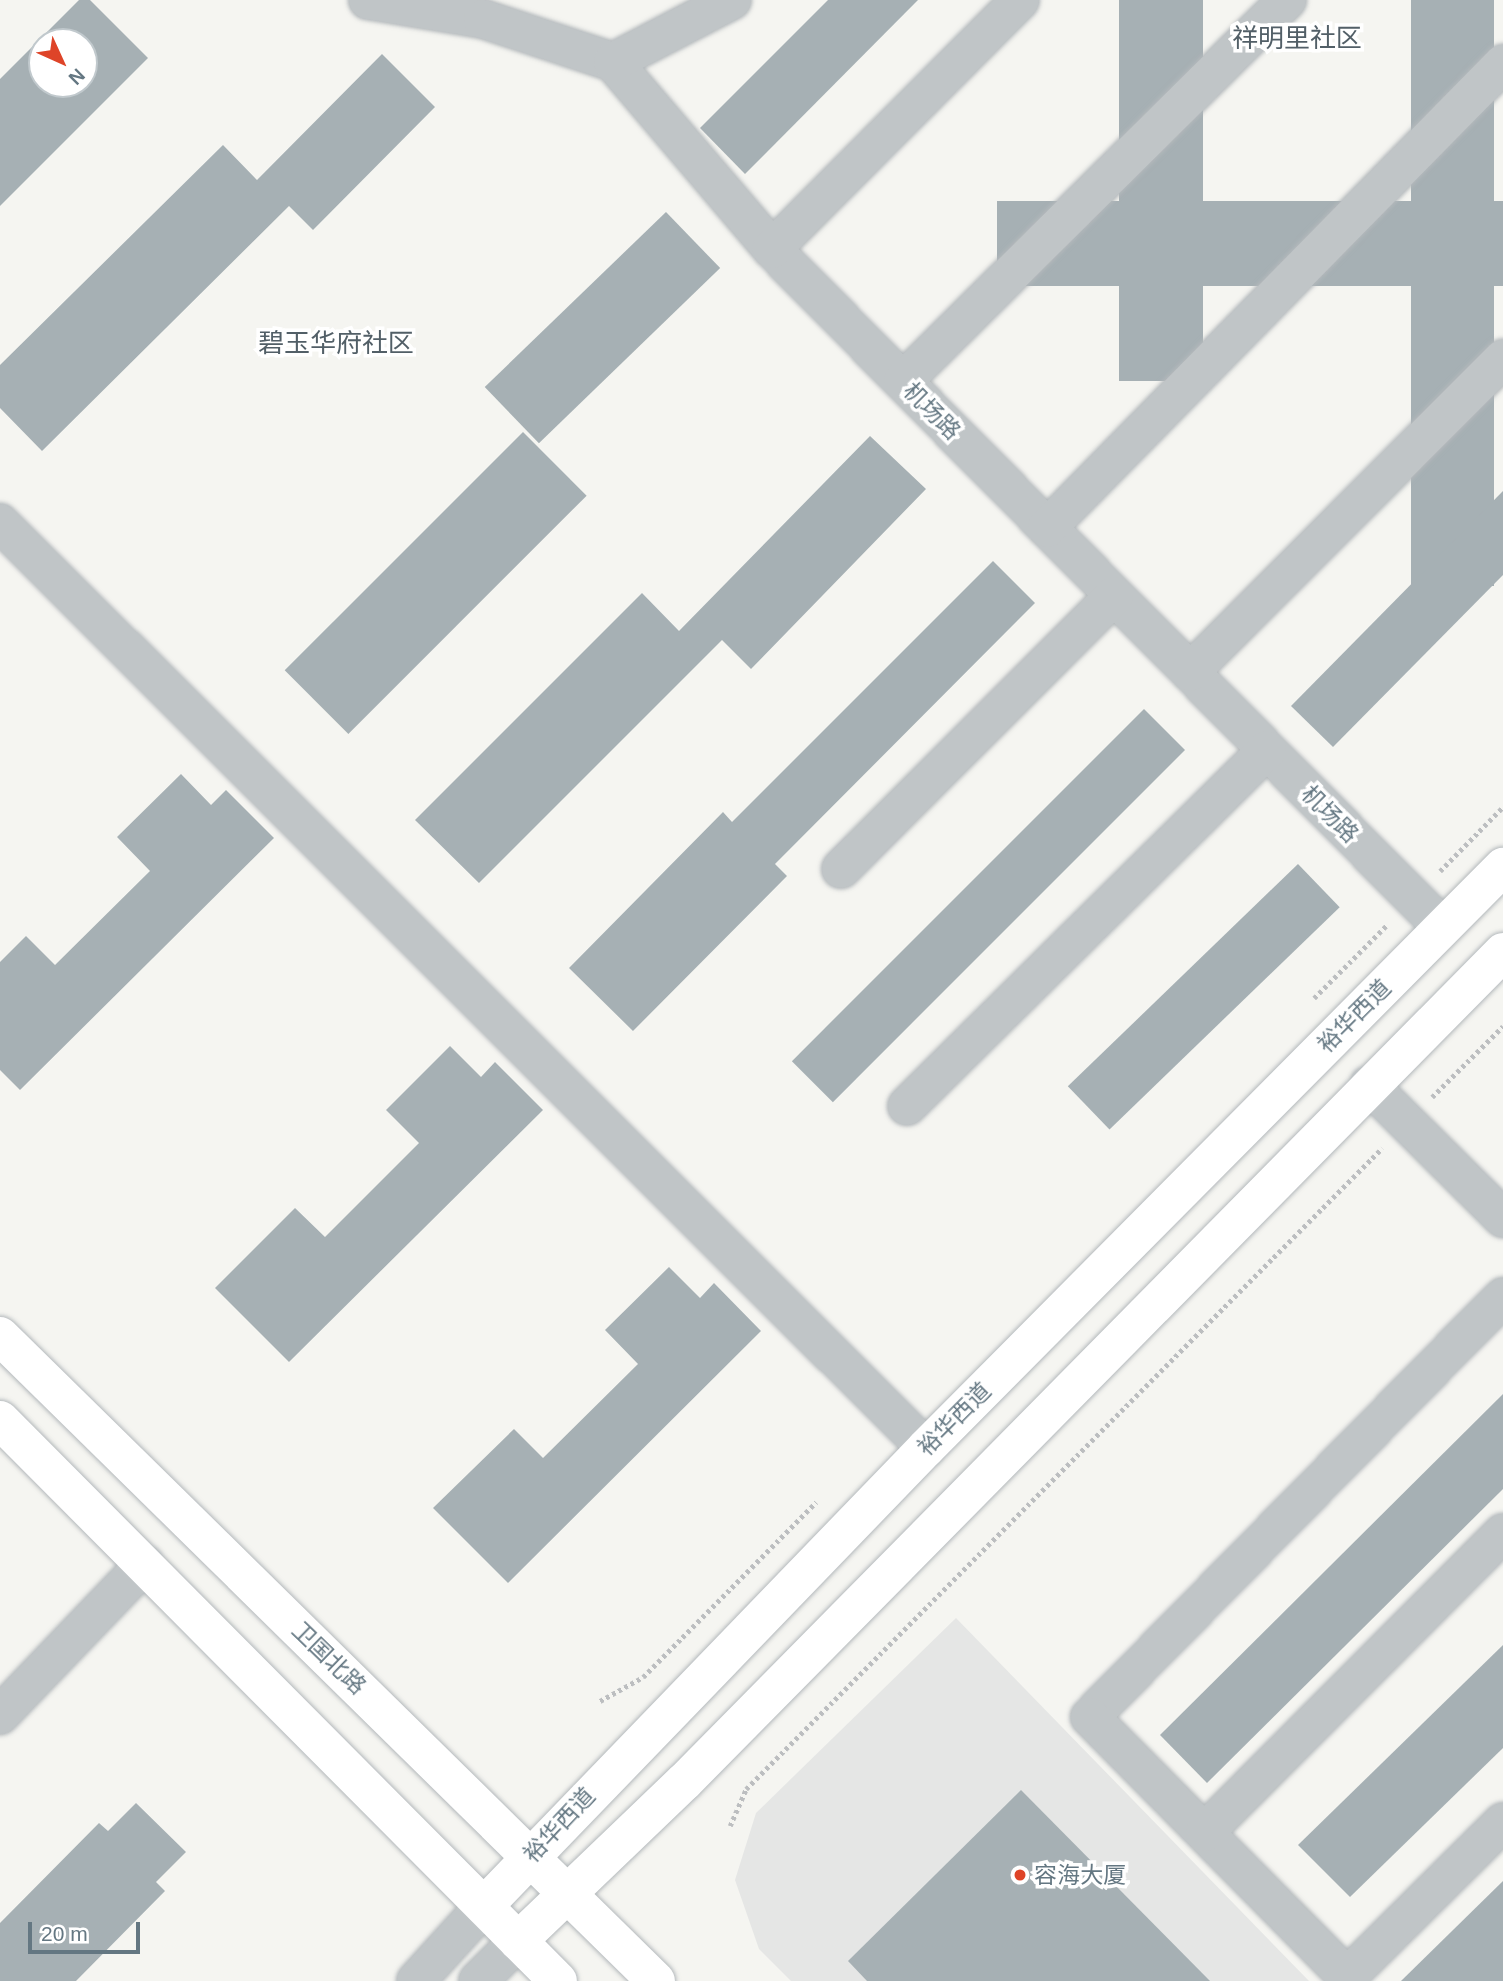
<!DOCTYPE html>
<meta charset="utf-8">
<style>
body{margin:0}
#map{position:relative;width:1503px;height:1981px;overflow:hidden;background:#f5f5f1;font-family:Helvetica,"Noto Sans SC",sans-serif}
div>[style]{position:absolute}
.built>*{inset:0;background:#e5e6e5}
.building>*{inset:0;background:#a6b0b4;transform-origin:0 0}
.path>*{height:4.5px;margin-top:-2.25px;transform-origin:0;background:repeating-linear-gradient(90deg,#bcbec0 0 3.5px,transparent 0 7px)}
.roads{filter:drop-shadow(0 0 2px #b3b8bb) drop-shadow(0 0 2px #b3b8bb)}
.minor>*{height:38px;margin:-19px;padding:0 19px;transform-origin:19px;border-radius:19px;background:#c0c5c7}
.major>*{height:38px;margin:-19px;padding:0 19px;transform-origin:19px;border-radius:19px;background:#fff}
.dots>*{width:19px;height:19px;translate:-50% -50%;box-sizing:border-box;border:4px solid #fff;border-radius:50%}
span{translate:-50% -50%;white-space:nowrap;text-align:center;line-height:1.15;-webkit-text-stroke:7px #fff;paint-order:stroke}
.street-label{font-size:23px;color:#647782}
.poi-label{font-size:23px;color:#647782}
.left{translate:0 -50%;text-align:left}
.quarter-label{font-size:26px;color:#525f67}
.north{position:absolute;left:28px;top:28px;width:70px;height:70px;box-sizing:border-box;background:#fff;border:2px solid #c1c9cd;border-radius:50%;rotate:135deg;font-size:19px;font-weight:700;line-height:28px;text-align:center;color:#647782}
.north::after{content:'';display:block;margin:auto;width:24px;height:32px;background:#de4428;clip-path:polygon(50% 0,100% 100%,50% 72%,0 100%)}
.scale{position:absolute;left:28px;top:1922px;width:112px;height:32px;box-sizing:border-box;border:4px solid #647782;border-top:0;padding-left:9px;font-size:21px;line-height:24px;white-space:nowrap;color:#647782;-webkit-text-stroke:5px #fff;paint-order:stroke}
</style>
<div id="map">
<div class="built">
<i style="clip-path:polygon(956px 1618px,1309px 1981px,791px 1981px,759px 1949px,735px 1880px,756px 1813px)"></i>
</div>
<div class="building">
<i style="clip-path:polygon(evenodd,79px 0,90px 0,148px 58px,0 206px,0 79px,79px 0,42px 42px,84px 42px,84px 84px,42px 84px,42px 42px)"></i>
<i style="clip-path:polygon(828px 0,918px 0,745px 174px,700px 128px)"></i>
<i style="left:1119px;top:0;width:84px;height:381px"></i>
<i style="left:1411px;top:0;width:83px;height:586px"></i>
<i style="clip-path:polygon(382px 54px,435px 107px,313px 230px,289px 206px,42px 451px,0 408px,0 365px,223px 145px,257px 180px)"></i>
<i style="left:1503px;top:201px;width:85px;height:506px;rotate:90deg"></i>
<i style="left:666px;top:212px;width:78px;height:252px;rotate:46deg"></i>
<i style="left:523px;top:432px;width:90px;height:337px;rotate:45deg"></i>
<i style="clip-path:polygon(870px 436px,926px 489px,751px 669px,722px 640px,479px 883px,415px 820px,642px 593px,679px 631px)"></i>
<i style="clip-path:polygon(1503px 491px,1503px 575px,1333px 747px,1291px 706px)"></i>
<i style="clip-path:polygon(993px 561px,1035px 603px,775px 864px,787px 876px,633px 1031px,569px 968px,723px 812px,732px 822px)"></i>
<i style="left:1144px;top:709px;width:58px;height:498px;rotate:45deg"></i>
<i style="clip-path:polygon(181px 774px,211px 805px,226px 790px,274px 838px,20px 1090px,0 1070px,0 962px,26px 936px,55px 965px,150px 871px,117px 837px)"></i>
<i style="left:1298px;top:864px;width:60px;height:320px;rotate:46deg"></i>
<i style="clip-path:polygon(450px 1046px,481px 1077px,495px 1062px,543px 1110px,289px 1362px,215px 1288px,295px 1208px,325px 1237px,419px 1143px,386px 1110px)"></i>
<i style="clip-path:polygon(669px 1267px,700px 1298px,714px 1283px,761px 1331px,508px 1583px,433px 1508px,514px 1429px,543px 1458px,638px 1364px,605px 1330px)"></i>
<i style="clip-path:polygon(1503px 1394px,1503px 1489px,1207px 1783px,1160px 1735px)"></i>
<i style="clip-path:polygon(1503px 1645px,1503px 1748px,1350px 1897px,1298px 1845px)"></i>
<i style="clip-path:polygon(1021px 1790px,1210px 1981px,867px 1981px,848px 1961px)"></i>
<i style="clip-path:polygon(136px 1803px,186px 1852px,156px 1882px,165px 1891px,76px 1981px,0 1981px,0 1923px,99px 1823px,108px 1831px)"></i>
<i style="clip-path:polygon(1503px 1881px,1503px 1981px,1401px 1981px)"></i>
</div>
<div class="path">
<i style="left:1440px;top:871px;width:90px;rotate:-45.5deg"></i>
<i style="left:1314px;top:998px;width:103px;rotate:-45deg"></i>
<i style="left:1432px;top:1097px;width:100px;rotate:-45deg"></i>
<i style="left:600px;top:1701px;width:49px;rotate:-29.2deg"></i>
<i style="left:643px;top:1677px;width:246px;rotate:-45.3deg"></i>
<i style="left:730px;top:1826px;width:40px;rotate:-66.6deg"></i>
<i style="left:746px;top:1789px;width:903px;rotate:-45.22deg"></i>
</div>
<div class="roads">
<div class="minor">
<i style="left:368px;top:0;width:117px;rotate:9.4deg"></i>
<i style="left:483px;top:19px;width:137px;rotate:18.3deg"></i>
<i style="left:613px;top:62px;width:245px;rotate:49.6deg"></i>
<i style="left:772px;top:249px;width:953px;rotate:45.34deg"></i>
<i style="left:613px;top:62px;width:134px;rotate:-27.5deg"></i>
<i style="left:772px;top:249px;width:351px;rotate:-45.1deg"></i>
<i style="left:903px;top:381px;width:541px;rotate:-44.78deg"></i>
<i style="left:0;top:523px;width:1309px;rotate:44.97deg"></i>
<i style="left:1047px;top:528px;width:651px;rotate:-45.5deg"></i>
<i style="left:1190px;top:672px;width:443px;rotate:-45deg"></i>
<i style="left:841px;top:869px;width:386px;rotate:-45deg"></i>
<i style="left:1369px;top:1085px;width:189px;rotate:44.8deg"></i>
<i style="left:907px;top:1106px;width:506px;rotate:-44.68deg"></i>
<i style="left:1503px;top:1297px;width:589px;rotate:134.52deg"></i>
<i style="left:1090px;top:1717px;width:366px;rotate:45.3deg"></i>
<i style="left:1347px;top:1977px;width:220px;rotate:-44.8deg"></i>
<i style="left:0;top:1715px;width:209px;rotate:-46.2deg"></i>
<i style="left:1205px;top:1832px;width:422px;rotate:-45.1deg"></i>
<i style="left:416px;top:1981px;width:101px;rotate:-47.8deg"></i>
<i style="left:478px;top:1981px;width:57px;rotate:-45deg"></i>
</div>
<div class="major">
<i style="left:0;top:1336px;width:920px;rotate:44.52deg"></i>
<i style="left:0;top:1420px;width:791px;rotate:45.15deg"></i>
<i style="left:484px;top:1906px;width:636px;rotate:-46.02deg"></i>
<i style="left:926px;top:1448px;width:819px;rotate:-45.2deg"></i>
<i style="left:518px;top:1941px;width:230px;rotate:-43.8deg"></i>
<i style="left:684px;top:1782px;width:1166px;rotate:-45.38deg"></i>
</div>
</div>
<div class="dots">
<i style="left:1020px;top:1875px;background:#de4428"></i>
</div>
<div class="street-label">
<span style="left:932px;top:411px;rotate:45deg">机场路</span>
<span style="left:1330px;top:814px;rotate:45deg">机场路</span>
<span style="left:1354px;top:1016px;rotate:-45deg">裕华西道</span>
<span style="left:954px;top:1419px;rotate:-45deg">裕华西道</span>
<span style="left:329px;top:1658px;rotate:44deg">卫国北路</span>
<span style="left:559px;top:1825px;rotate:-47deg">裕华西道</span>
</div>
<div class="poi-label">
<span class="left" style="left:1034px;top:1875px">容海大厦</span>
</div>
<div class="quarter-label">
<span style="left:1297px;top:39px">祥明里社区</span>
<span style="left:336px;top:344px">碧玉华府社区</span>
</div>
<div class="north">N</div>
<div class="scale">20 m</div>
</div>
